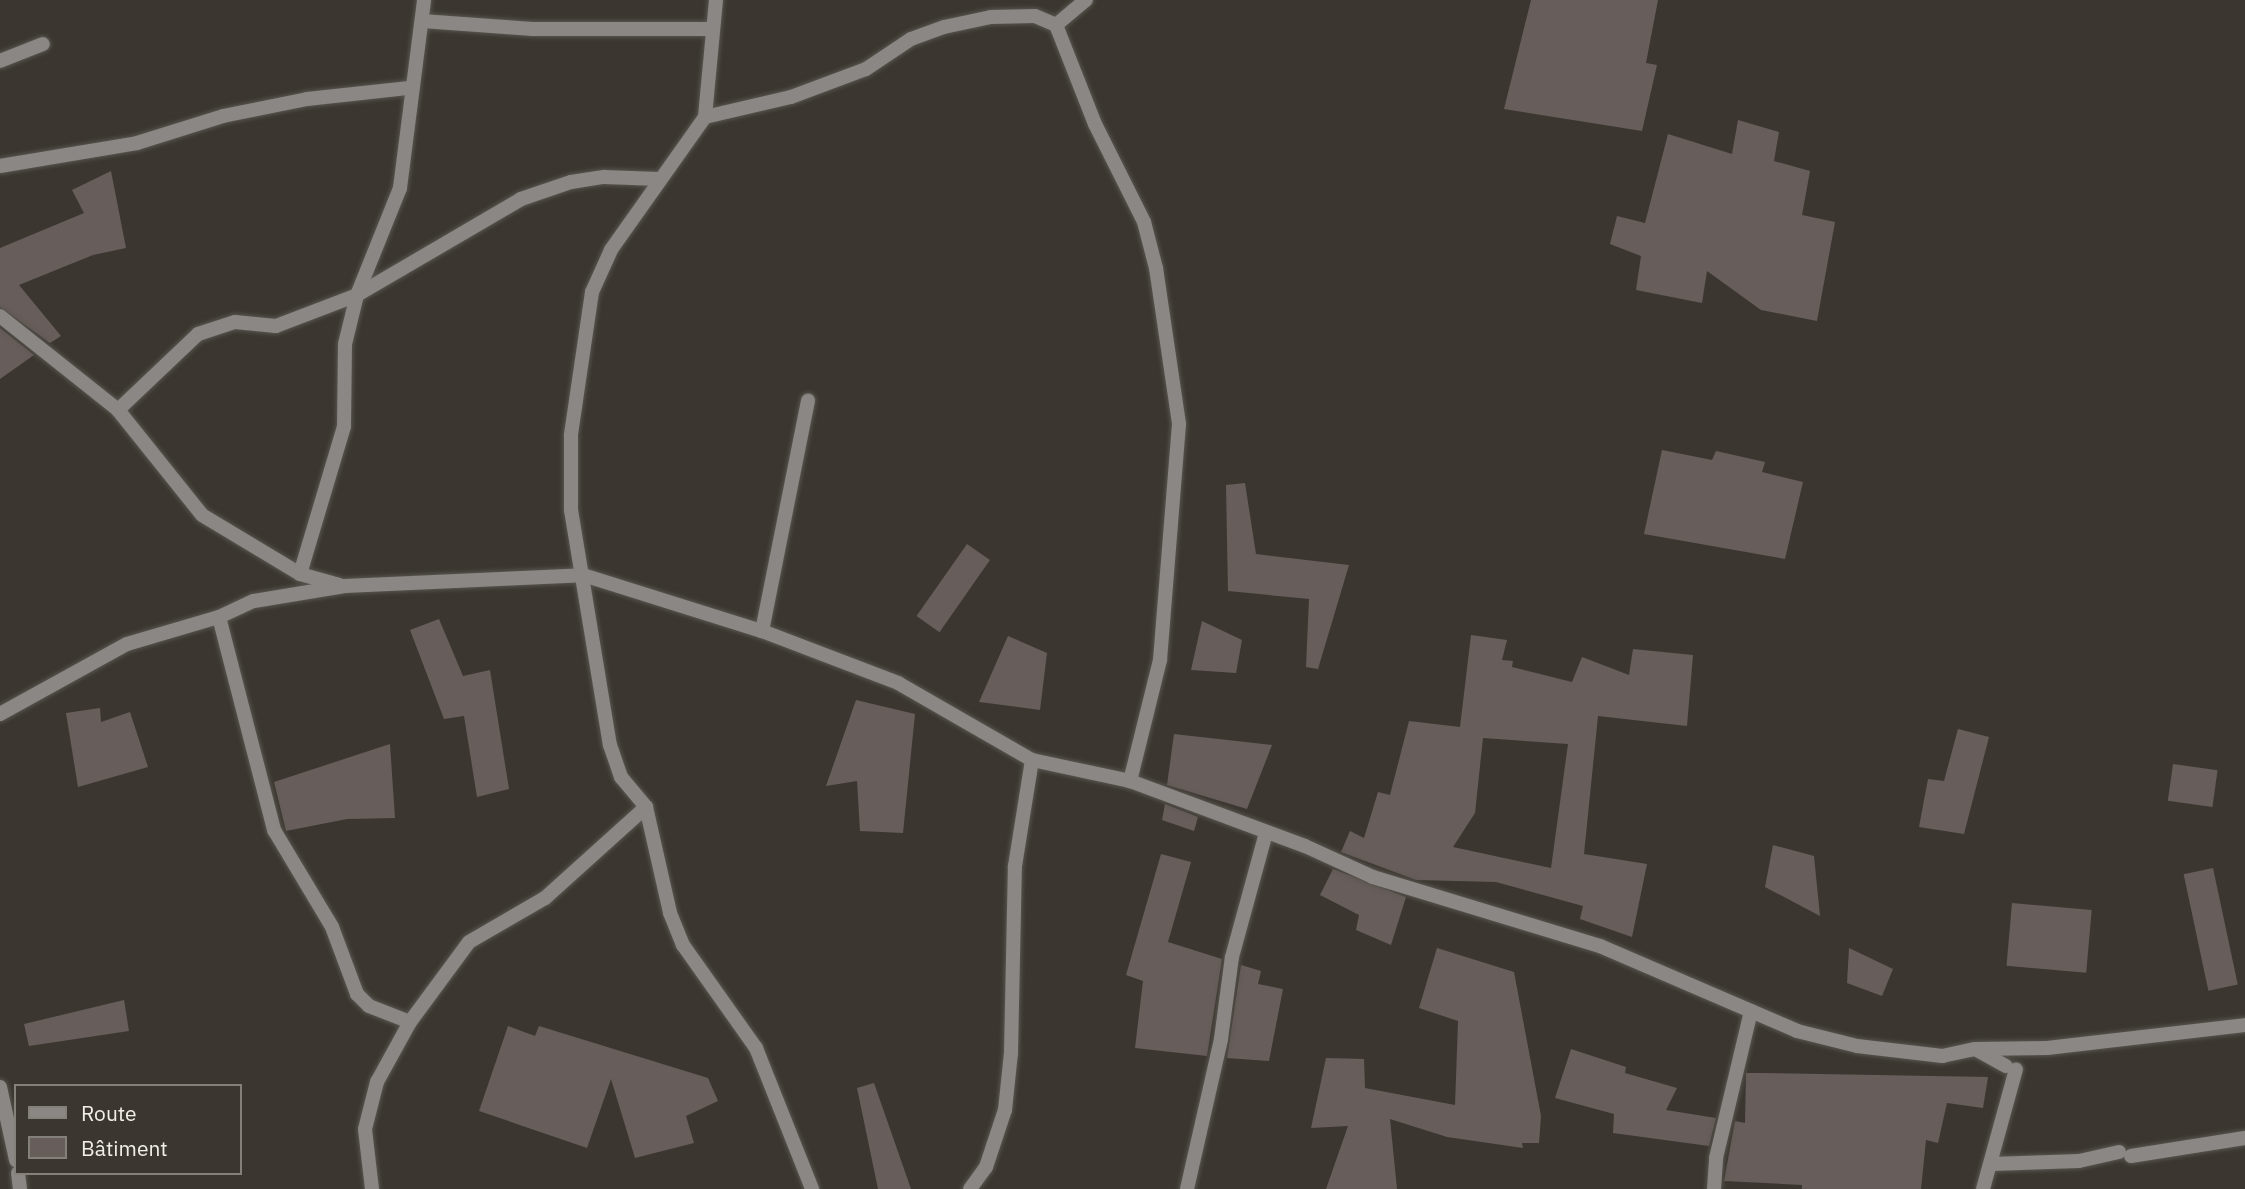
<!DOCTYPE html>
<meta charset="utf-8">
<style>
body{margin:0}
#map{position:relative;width:2245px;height:1189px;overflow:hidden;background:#3b3730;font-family:"IBM Plex Sans",sans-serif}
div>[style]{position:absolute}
.building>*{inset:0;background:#675d5a;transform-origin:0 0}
.roads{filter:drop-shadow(0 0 2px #58544e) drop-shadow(0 0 2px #58544e)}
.minor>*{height:14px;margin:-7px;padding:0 7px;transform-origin:7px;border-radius:7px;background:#8a8784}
span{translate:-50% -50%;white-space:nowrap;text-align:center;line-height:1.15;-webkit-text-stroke:7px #3b3730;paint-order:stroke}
.legend{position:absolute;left:14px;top:1084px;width:228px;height:91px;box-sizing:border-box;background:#3b3730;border:2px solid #84817b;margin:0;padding:9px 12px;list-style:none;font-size:21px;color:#f2efeb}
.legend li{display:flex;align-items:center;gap:14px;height:35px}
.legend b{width:35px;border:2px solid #84817b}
</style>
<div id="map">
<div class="building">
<i style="clip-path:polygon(1531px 0,1658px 0,1646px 63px,1657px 65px,1642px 131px,1504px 109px)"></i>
<i style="clip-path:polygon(1738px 120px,1779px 132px,1774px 161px,1810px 171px,1802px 215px,1835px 222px,1817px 321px,1761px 310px,1707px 271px,1702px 303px,1636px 290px,1641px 256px,1610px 244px,1617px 216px,1645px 223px,1668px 134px,1732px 154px)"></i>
<i style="clip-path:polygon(111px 171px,126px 248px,93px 255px,19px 285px,61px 336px,50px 343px,0 307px,0 248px,84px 213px,72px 190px)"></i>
<i style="clip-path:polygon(0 328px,34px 355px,0 379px)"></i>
<i style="clip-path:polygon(1662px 450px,1712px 460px,1716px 451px,1765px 462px,1762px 472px,1803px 482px,1785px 559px,1644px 534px)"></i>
<i style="clip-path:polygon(1245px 483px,1256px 554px,1349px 565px,1318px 669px,1306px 667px,1309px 599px,1228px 591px,1226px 485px)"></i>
<i style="left:967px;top:544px;width:28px;height:88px;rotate:35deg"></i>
<i style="clip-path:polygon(439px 619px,463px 676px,490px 670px,509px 789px,477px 797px,464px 716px,444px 719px,410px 630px)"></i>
<i style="clip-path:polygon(1202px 621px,1242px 640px,1236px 673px,1191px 670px)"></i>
<i style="clip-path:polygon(evenodd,1471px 635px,1507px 640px,1502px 660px,1513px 661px,1512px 667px,1572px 682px,1582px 657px,1629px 675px,1633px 649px,1693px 655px,1687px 726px,1598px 716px,1584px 854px,1647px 864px,1632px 937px,1580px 919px,1583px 906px,1496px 882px,1416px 880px,1341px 852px,1350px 831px,1364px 838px,1378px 792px,1390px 795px,1409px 721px,1460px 727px,1471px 635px,1483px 738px,1568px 744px,1551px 868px,1453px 847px,1475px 813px,1483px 738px)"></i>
<i style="clip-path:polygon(1008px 636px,1047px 653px,1040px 710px,979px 702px)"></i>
<i style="clip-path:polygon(856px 700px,915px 714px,903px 833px,860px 831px,857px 781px,826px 786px)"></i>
<i style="clip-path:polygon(100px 708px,101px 722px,130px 712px,148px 767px,78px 787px,66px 713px)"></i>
<i style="clip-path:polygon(1958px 729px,1989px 737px,1964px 834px,1919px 827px,1928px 779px,1944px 781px)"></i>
<i style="clip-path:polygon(1174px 734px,1272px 745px,1247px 809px,1167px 785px)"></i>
<i style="clip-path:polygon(390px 744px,395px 818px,347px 819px,286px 831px,274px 782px)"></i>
<i style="left:2173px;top:764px;width:45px;height:37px;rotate:8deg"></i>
<i style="clip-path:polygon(1165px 804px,1198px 817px,1194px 831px,1162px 820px)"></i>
<i style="clip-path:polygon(1773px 845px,1814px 856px,1820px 916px,1765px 887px)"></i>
<i style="clip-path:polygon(1161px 854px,1191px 862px,1168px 942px,1222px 959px,1207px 1056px,1135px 1048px,1143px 981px,1126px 975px)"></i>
<i style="left:2213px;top:868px;width:119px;height:30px;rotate:78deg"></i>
<i style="clip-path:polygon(1333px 869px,1406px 897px,1391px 945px,1356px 930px,1359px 915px,1320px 895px)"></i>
<i style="left:2012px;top:903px;width:80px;height:63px;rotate:5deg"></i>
<i style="clip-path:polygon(1437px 948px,1514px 972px,1541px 1116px,1539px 1143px,1522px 1143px,1523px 1148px,1447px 1137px,1390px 1119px,1397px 1189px,1326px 1189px,1348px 1126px,1311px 1128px,1326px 1058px,1364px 1059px,1365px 1088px,1455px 1105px,1458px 1021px,1419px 1008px)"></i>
<i style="clip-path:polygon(1849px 948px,1893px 969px,1882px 996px,1847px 983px)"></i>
<i style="clip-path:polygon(1241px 965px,1261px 971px,1258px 984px,1283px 989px,1269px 1061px,1227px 1058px)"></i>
<i style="clip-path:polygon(124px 1000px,129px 1031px,29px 1046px,24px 1024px)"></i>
<i style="clip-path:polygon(508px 1026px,535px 1036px,539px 1026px,708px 1078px,718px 1101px,686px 1116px,694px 1143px,635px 1158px,611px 1079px,587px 1148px,479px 1111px)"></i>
<i style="clip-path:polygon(1571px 1049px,1626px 1067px,1625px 1073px,1677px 1088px,1666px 1110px,1716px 1118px,1709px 1146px,1613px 1133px,1614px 1114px,1555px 1098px)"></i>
<i style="clip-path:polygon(1746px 1073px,1760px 1073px,1988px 1077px,1983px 1108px,1947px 1103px,1938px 1143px,1926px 1140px,1921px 1189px,1802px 1189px,1802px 1185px,1724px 1181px,1735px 1121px,1745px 1123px)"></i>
<i style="clip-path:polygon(874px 1083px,911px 1189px,878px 1189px,857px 1088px)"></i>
</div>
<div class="roads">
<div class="minor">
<i style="left:716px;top:0;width:118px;rotate:95.4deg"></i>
<i style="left:705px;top:117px;width:163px;rotate:125.3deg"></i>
<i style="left:611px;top:250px;width:46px;rotate:114.3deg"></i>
<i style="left:592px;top:292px;width:145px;rotate:98.4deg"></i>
<i style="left:571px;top:435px;width:75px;rotate:90deg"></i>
<i style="left:571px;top:510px;width:238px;rotate:80.6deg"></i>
<i style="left:610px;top:745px;width:34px;rotate:71deg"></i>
<i style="left:621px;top:777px;width:39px;rotate:50deg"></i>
<i style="left:646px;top:807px;width:109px;rotate:77.2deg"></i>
<i style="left:670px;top:913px;width:35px;rotate:68deg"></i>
<i style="left:683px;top:945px;width:126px;rotate:54.7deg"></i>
<i style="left:756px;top:1048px;width:152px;rotate:68.3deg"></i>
<i style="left:422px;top:21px;width:111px;rotate:4.1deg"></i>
<i style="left:533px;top:29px;width:180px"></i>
<i style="left:1056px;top:25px;width:39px;rotate:-40deg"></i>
<i style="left:0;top:61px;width:46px;rotate:-21.6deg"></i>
<i style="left:705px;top:117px;width:88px;rotate:-13.1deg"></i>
<i style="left:791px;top:97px;width:80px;rotate:-20.5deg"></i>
<i style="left:866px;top:69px;width:54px;rotate:-33.7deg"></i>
<i style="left:911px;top:39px;width:35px;rotate:-20deg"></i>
<i style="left:944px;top:27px;width:48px;rotate:-12deg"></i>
<i style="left:991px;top:17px;width:44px;rotate:-1.3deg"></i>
<i style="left:1035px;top:16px;width:23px;rotate:23deg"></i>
<i style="left:1056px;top:25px;width:106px;rotate:68.5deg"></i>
<i style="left:1095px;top:124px;width:110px;rotate:63.4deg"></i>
<i style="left:1144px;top:222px;width:48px;rotate:75.4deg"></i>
<i style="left:1156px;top:268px;width:158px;rotate:81.6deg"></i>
<i style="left:1179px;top:424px;width:237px;rotate:94.6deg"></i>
<i style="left:1160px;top:660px;width:125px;rotate:103.9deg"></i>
<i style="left:0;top:166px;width:139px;rotate:-9.5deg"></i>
<i style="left:137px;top:143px;width:90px;rotate:-17.4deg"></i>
<i style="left:223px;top:116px;width:86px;rotate:-11.4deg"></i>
<i style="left:307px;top:99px;width:103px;rotate:-6.2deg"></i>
<i style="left:0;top:316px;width:151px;rotate:38.5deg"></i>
<i style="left:118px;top:410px;width:134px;rotate:51.3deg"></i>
<i style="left:202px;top:515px;width:114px;rotate:31deg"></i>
<i style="left:300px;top:574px;width:41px;rotate:15.4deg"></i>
<i style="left:118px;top:410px;width:110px;rotate:-43.5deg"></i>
<i style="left:198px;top:334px;width:39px;rotate:-18deg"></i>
<i style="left:235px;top:322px;width:41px;rotate:5.6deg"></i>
<i style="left:276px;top:326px;width:87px;rotate:-20.9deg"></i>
<i style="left:357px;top:295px;width:190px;rotate:-30.3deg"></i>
<i style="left:521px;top:199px;width:53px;rotate:-18.8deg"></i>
<i style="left:571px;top:182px;width:33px;rotate:-9deg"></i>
<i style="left:604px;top:177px;width:55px;rotate:2.1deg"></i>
<i style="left:300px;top:574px;width:154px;rotate:-73.4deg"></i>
<i style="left:344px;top:426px;width:82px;rotate:-89.3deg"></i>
<i style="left:345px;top:344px;width:50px;rotate:-76.2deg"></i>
<i style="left:357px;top:295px;width:115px;rotate:-68.1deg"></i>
<i style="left:400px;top:188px;width:190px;rotate:-82.7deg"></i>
<i style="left:219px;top:617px;width:220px;rotate:75.5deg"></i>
<i style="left:274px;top:830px;width:113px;rotate:59.1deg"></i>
<i style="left:332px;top:927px;width:72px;rotate:69.5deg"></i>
<i style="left:357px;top:994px;width:17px;rotate:45deg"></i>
<i style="left:369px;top:1006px;width:44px;rotate:21.3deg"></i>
<i style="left:762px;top:631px;width:235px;rotate:-78.7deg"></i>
<i style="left:0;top:714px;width:145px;rotate:-28.9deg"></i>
<i style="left:127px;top:644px;width:96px;rotate:-16.4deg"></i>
<i style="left:219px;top:617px;width:38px;rotate:-25deg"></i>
<i style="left:254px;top:601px;width:92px;rotate:-9.4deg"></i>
<i style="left:345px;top:586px;width:238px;rotate:-2.6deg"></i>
<i style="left:583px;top:575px;width:188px;rotate:17.4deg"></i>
<i style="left:762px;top:631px;width:146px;rotate:20.9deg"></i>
<i style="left:898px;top:683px;width:155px;rotate:29.9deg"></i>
<i style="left:1032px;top:760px;width:100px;rotate:12.1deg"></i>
<i style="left:1130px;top:781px;width:187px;rotate:20.4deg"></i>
<i style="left:1305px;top:846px;width:75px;rotate:24.5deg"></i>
<i style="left:1373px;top:877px;width:237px;rotate:16.9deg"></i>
<i style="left:1600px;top:946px;width:215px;rotate:23.3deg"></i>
<i style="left:1797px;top:1031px;width:62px;rotate:14deg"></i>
<i style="left:1857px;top:1046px;width:86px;rotate:6.7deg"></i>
<i style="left:1942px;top:1056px;width:34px;rotate:-12deg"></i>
<i style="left:1975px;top:1049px;width:35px;rotate:29deg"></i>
<i style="left:1976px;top:1049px;width:71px;rotate:-0.8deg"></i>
<i style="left:2047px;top:1048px;width:199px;rotate:-6.6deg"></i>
<i style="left:0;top:1087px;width:75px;rotate:77.6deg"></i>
<i style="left:2131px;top:1156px;width:115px;rotate:-9deg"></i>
<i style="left:1992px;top:1164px;width:87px;rotate:-2deg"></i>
<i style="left:2079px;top:1161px;width:41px;rotate:-12.7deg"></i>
<i style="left:18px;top:1173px;width:16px;rotate:83deg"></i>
<i style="left:372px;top:1189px;width:60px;rotate:-96.7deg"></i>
<i style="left:365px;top:1129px;width:49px;rotate:-75.7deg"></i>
<i style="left:377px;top:1082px;width:68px;rotate:-61.2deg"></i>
<i style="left:410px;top:1022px;width:99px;rotate:-53.6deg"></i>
<i style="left:469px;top:942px;width:88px;rotate:-30.1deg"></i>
<i style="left:545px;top:898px;width:136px;rotate:-42deg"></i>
<i style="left:970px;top:1189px;width:27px;rotate:-54deg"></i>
<i style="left:986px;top:1167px;width:60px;rotate:-71.6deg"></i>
<i style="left:1005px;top:1110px;width:57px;rotate:-84deg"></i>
<i style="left:1011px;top:1053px;width:187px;rotate:-88.8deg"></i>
<i style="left:1015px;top:866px;width:107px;rotate:-80.9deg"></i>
<i style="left:1187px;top:1189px;width:154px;rotate:-77.2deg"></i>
<i style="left:1221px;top:1039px;width:83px;rotate:-82.4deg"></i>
<i style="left:1232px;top:957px;width:129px;rotate:-74.7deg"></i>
<i style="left:1714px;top:1189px;width:31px;rotate:-86deg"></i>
<i style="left:1716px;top:1158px;width:151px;rotate:-76.6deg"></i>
<i style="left:1983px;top:1189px;width:124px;rotate:-74.6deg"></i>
</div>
</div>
<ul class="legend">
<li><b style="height:9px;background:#8a8784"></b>Route</li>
<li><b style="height:19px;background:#675d5a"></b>Bâtiment</li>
</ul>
</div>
